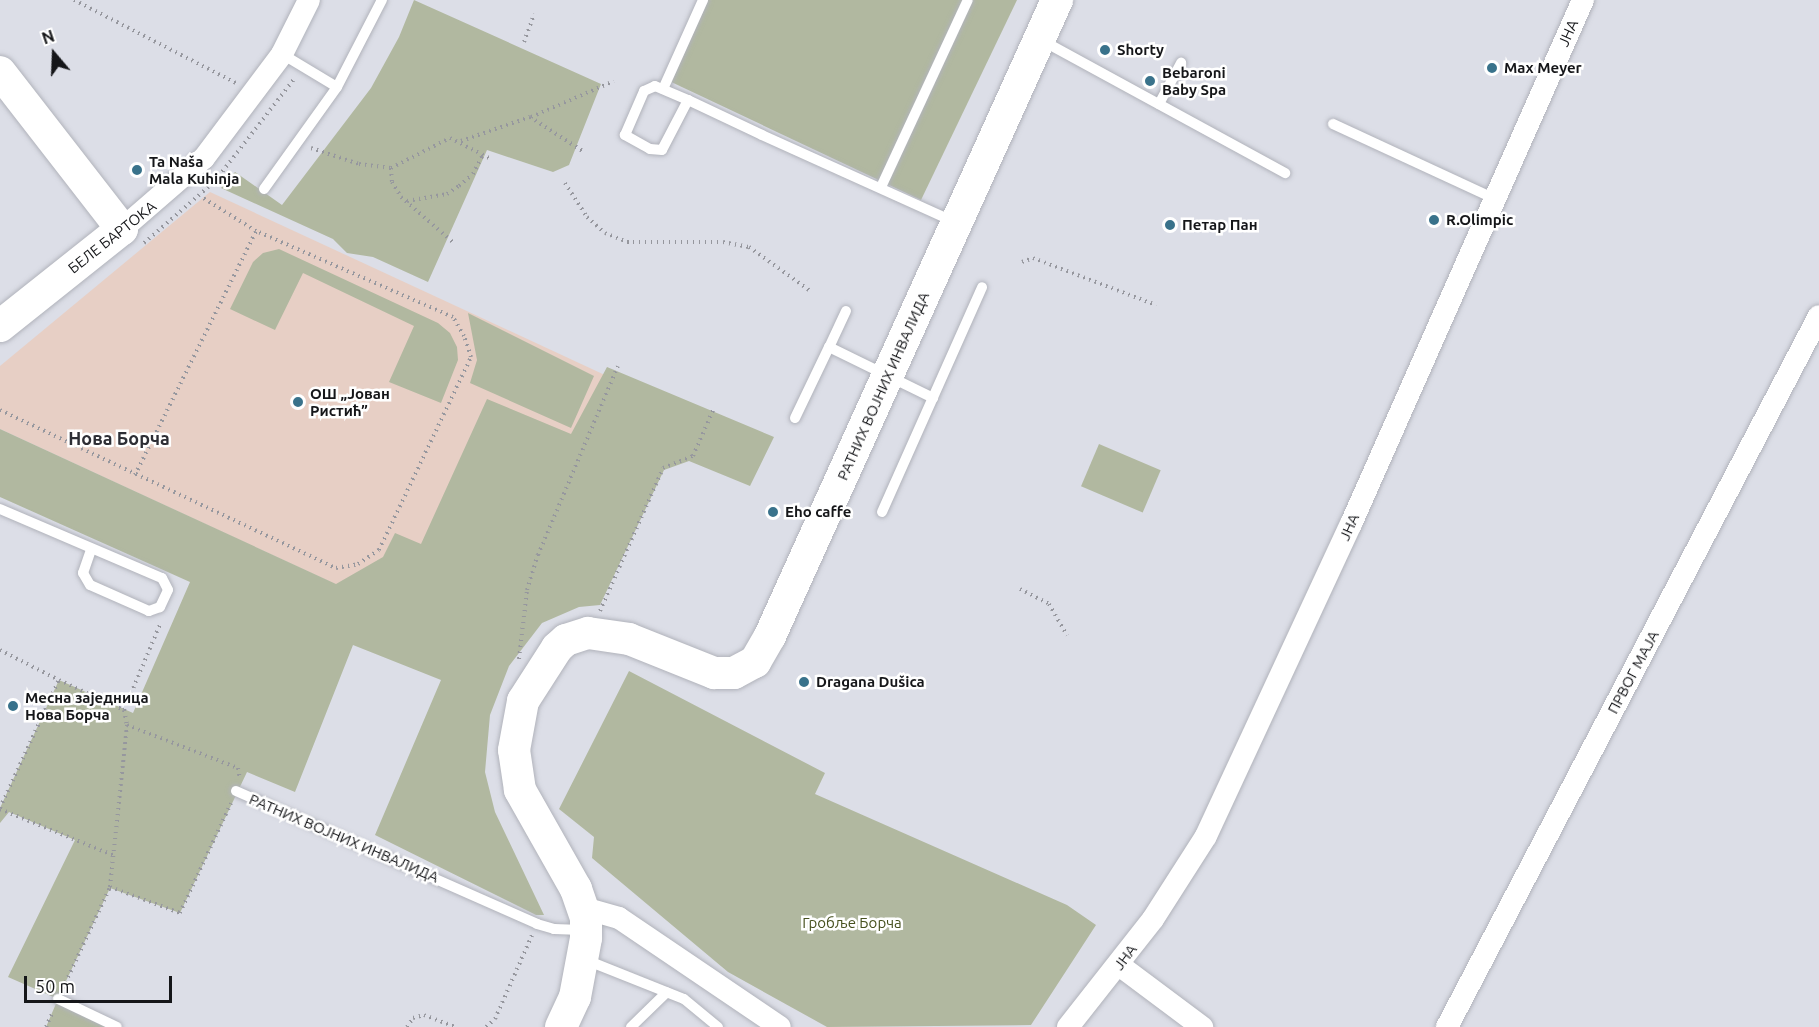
<!DOCTYPE html>
<meta charset="utf-8">
<style>
body{margin:0}
#map{position:relative;width:1819px;height:1027px;overflow:hidden;background:#dcdee7;font-family:Ubuntu,sans-serif}
div>[style]{position:absolute}
.education>*{inset:0;background:#e7cfc5}
.green>*{inset:0;background:#b1b8a0;transform-origin:0 0}
.path>*{height:4px;margin-top:-2px;transform-origin:0;background:repeating-linear-gradient(90deg,#96979e 0 1.5px,transparent 0 6px)}
.roads{filter:drop-shadow(0 0 2px #b1b3bb) drop-shadow(0 0 2px #b1b3bb)}
.lane>*{height:10px;margin:-5px;padding:0 5px;transform-origin:5px;border-radius:5px;background:#fff}
.street>*{height:22px;margin:-11px;padding:0 11px;transform-origin:11px;border-radius:11px;background:#fff}
.secondary>*{height:32px;margin:-16px;padding:0 16px;transform-origin:16px;border-radius:16px;background:#fff}
.dots>*{width:16px;height:16px;translate:-50% -50%;box-sizing:border-box;border:3px solid #fff;border-radius:50%}
span{translate:-50% -50%;white-space:nowrap;text-align:center;line-height:1.15;-webkit-text-stroke:5px #fff;paint-order:stroke}
.street-label{font-size:15px;color:#151619}
.poi-label{font-size:15px;color:#151619;font-weight:700}
.left{translate:0 -50%;text-align:left}
.park-label{font-size:15px;color:#47511f}
.quarter-label{font-size:18px;color:#2d2e35;font-weight:700}
.north{position:absolute;left:24px;top:24px;width:60px;height:60px;-webkit-text-stroke:4px #fff;paint-order:stroke;rotate:341deg;font-size:16px;font-weight:700;line-height:24px;text-align:center;color:#151619}
.north::after{content:'';display:block;margin:auto;width:21px;height:27px;background:#151619;clip-path:polygon(50% 0,100% 100%,50% 72%,0 100%)}
.scale{position:absolute;left:24px;top:976px;width:148px;height:27px;box-sizing:border-box;border:3px solid #151619;border-top:0;padding-left:8px;font-size:18px;line-height:21px;white-space:nowrap;color:#151619;-webkit-text-stroke:4px #fff;paint-order:stroke}
</style>
<div id="map">
<div class="education">
<i style="clip-path:polygon(210px 192px,607px 376px,482px 652px,0 429px,0 366px)"></i>
</div>
<div class="green">
<i style="clip-path:polygon(414px 0,601px 84px,569px 165px,553px 172px,487px 150px,428px 282px,373px 257px,347px 253px,333px 239px,221px 188px,235px 172px,282px 205px,371px 88px,399px 37px)"></i>
<i style="clip-path:polygon(703px 0,1017px 0,921px 200px,667px 80px)"></i>
<i style="clip-path:polygon(279px 249px,438px 323px,450px 333px,457px 347px,458px 360px,441px 403px,389px 382px,414px 326px,303px 273px,275px 330px,230px 309px,253px 262px,263px 253px)"></i>
<i style="clip-path:polygon(468px 313px,594px 376px,571px 428px,470px 383px,477px 360px)"></i>
<i style="clip-path:polygon(607px 367px,774px 437px,750px 486px,689px 461px,664px 470px,600px 605px,579px 607px,542px 623px,509px 666px,490px 715px,485px 772px,495px 812px,544px 915px,536px 915px,375px 835px,441px 680px,353px 645px,295px 792px,247px 772px,180px 913px,110px 888px,58px 998px,119px 1027px,46px 1027px,58px 999px,8px 977px,75px 840px,9px 812px,0 823px,0 808px,59px 680px,133px 713px,190px 582px,0 497px,0 429px,336px 584px,383px 557px,395px 533px,421px 544px,487px 399px,571px 434px)"></i>
<i style="left:1099px;top:444px;width:67px;height:46px;rotate:23deg"></i>
<i style="clip-path:polygon(629px 671px,825px 773px,815px 794px,1067px 905px,1096px 925px,1031px 1025px,827px 1027px,728px 972px,592px 858px,594px 837px,559px 809px)"></i>
</div>
<div class="path">
<i style="left:74px;top:0;width:182px;rotate:27.1deg"></i>
<i style="left:524px;top:42px;width:30px;rotate:-70deg"></i>
<i style="left:531px;top:117px;width:90px;rotate:-23.4deg"></i>
<i style="left:461px;top:141px;width:73px;rotate:-19.2deg"></i>
<i style="left:530px;top:117px;width:64px;rotate:32.9deg"></i>
<i style="left:311px;top:148px;width:51px;rotate:18.4deg"></i>
<i style="left:359px;top:164px;width:32px;rotate:7deg"></i>
<i style="left:391px;top:168px;width:14px;rotate:86deg"></i>
<i style="left:392px;top:182px;width:17px;rotate:59deg"></i>
<i style="left:401px;top:197px;width:70px;rotate:41deg"></i>
<i style="left:391px;top:168px;width:66px;rotate:-27deg"></i>
<i style="left:450px;top:138px;width:46px;rotate:27.1deg"></i>
<i style="left:565px;top:183px;width:40px;rotate:57.1deg"></i>
<i style="left:587px;top:217px;width:24px;rotate:42deg"></i>
<i style="left:605px;top:233px;width:24px;rotate:22deg"></i>
<i style="left:627px;top:242px;width:96px"></i>
<i style="left:723px;top:242px;width:26px;rotate:11deg"></i>
<i style="left:749px;top:247px;width:74px;rotate:35.6deg"></i>
<i style="left:407px;top:201px;width:41px;rotate:-9.9deg"></i>
<i style="left:447px;top:194px;width:14px;rotate:-34deg"></i>
<i style="left:459px;top:186px;width:18px;rotate:-41deg"></i>
<i style="left:473px;top:174px;width:22px;rotate:-63deg"></i>
<i style="left:144px;top:243px;width:94px;rotate:-41.1deg"></i>
<i style="left:215px;top:181px;width:129px;rotate:-52.2deg"></i>
<i style="left:1022px;top:262px;width:12px;rotate:-20deg"></i>
<i style="left:1033px;top:258px;width:132px;rotate:20.9deg"></i>
<i style="left:0;top:410px;width:371px;rotate:25.2deg"></i>
<i style="left:336px;top:568px;width:22px;rotate:-10deg"></i>
<i style="left:358px;top:564px;width:25px;rotate:-34deg"></i>
<i style="left:379px;top:550px;width:214px;rotate:-64.5deg"></i>
<i style="left:471px;top:357px;width:22px;rotate:-108deg"></i>
<i style="left:464px;top:336px;width:22px;rotate:-120deg"></i>
<i style="left:453px;top:317px;width:215px;rotate:-156.4deg"></i>
<i style="left:256px;top:231px;width:66px;rotate:-148deg"></i>
<i style="left:135px;top:475px;width:272px;rotate:-63.6deg"></i>
<i style="left:1020px;top:589px;width:33px;rotate:27deg"></i>
<i style="left:1049px;top:604px;width:36px;rotate:60deg"></i>
<i style="left:600px;top:611px;width:156px;rotate:-66.2deg"></i>
<i style="left:663px;top:468px;width:32px;rotate:-22deg"></i>
<i style="left:693px;top:456px;width:52px;rotate:-66.4deg"></i>
<i style="left:0;top:650px;width:66px;rotate:27deg"></i>
<i style="left:519px;top:659px;width:69px;rotate:-83.4deg"></i>
<i style="left:527px;top:590px;width:37px;rotate:-73deg"></i>
<i style="left:538px;top:555px;width:205px;rotate:-67.1deg"></i>
<i style="left:124px;top:710px;width:15px;rotate:79deg"></i>
<i style="left:127px;top:725px;width:119px;rotate:21.2deg"></i>
<i style="left:238px;top:768px;width:11px;rotate:80deg"></i>
<i style="left:0;top:808px;width:141px;rotate:-65.3deg"></i>
<i style="left:59px;top:680px;width:72px;rotate:24.8deg"></i>
<i style="left:124px;top:710px;width:95px;rotate:-67.2deg"></i>
<i style="left:0;top:809px;width:122px;rotate:22.2deg"></i>
<i style="left:110px;top:887px;width:163px;rotate:-84deg"></i>
<i style="left:63px;top:988px;width:111px;rotate:-65deg"></i>
<i style="left:110px;top:887px;width:75px;rotate:20.4deg"></i>
<i style="left:180px;top:913px;width:121px;rotate:-65.1deg"></i>
<i style="left:46px;top:1027px;width:17px;rotate:-66deg"></i>
<i style="left:407px;top:1027px;width:11px;rotate:-56deg"></i>
<i style="left:413px;top:1018px;width:11px;rotate:-15deg"></i>
<i style="left:424px;top:1015px;width:34px;rotate:21deg"></i>
<i style="left:486px;top:1027px;width:12px;rotate:-42deg"></i>
<i style="left:495px;top:1019px;width:92px;rotate:-66.2deg"></i>
</div>
<div class="roads">
<div class="lane">
<i style="left:1043px;top:41px;width:276px;rotate:28.6deg"></i>
<i style="left:282px;top:54px;width:64px;rotate:31deg"></i>
<i style="left:663px;top:89px;width:98px;rotate:-65.8deg"></i>
<i style="left:688px;top:100px;width:56px;rotate:117.5deg"></i>
<i style="left:662px;top:150px;width:12px;rotate:-175deg"></i>
<i style="left:650px;top:149px;width:29px;rotate:-151deg"></i>
<i style="left:625px;top:135px;width:48px;rotate:-66.6deg"></i>
<i style="left:644px;top:91px;width:12px;rotate:-24deg"></i>
<i style="left:655px;top:86px;width:36px;rotate:23deg"></i>
<i style="left:688px;top:100px;width:82px;rotate:25.3deg"></i>
<i style="left:762px;top:135px;width:212px;rotate:24.3deg"></i>
<i style="left:1159px;top:104px;width:47px;rotate:-61.8deg"></i>
<i style="left:1333px;top:124px;width:176px;rotate:24.8deg"></i>
<i style="left:881px;top:187px;width:206px;rotate:-65.1deg"></i>
<i style="left:264px;top:189px;width:125px;rotate:-54.4deg"></i>
<i style="left:337px;top:87px;width:98px;rotate:-62.7deg"></i>
<i style="left:846px;top:311px;width:40px;rotate:115deg"></i>
<i style="left:829px;top:347px;width:116px;rotate:26.1deg"></i>
<i style="left:795px;top:418px;width:79px;rotate:-64.4deg"></i>
<i style="left:0;top:509px;width:176px;rotate:23.1deg"></i>
<i style="left:162px;top:578px;width:13px;rotate:63deg"></i>
<i style="left:168px;top:590px;width:19px;rotate:115deg"></i>
<i style="left:160px;top:607px;width:12px;rotate:160deg"></i>
<i style="left:149px;top:611px;width:64px;rotate:-156.2deg"></i>
<i style="left:90px;top:585px;width:14px;rotate:-120deg"></i>
<i style="left:83px;top:573px;width:24px;rotate:-71deg"></i>
<i style="left:882px;top:512px;width:246px;rotate:-66deg"></i>
<i style="left:236px;top:791px;width:329px;rotate:23.8deg"></i>
<i style="left:537px;top:924px;width:18px;rotate:16deg"></i>
<i style="left:554px;top:929px;width:28px;rotate:2deg"></i>
<i style="left:586px;top:960px;width:105px;rotate:21.7deg"></i>
<i style="left:684px;top:999px;width:44px;rotate:39.5deg"></i>
<i style="left:58px;top:999px;width:65px;rotate:25.4deg"></i>
<i style="left:631px;top:1027px;width:50px;rotate:-44.2deg"></i>
</div>
<div class="street">
<i style="left:122px;top:229px;width:108px;rotate:-40.9deg"></i>
<i style="left:204px;top:158px;width:130px;rotate:-53.1deg"></i>
<i style="left:282px;top:54px;width:60px;rotate:-63.4deg"></i>
<i style="left:584px;top:908px;width:36px;rotate:16deg"></i>
<i style="left:619px;top:918px;width:194px;rotate:34.1deg"></i>
<i style="left:1119px;top:965px;width:104px;rotate:36.8deg"></i>
<i style="left:1068px;top:1027px;width:137px;rotate:-51.8deg"></i>
<i style="left:1153px;top:919px;width:98px;rotate:-57.4deg"></i>
<i style="left:1206px;top:836px;width:344px;rotate:-65.1deg"></i>
<i style="left:1351px;top:524px;width:573px;rotate:-66.12deg"></i>
<i style="left:1447px;top:1027px;width:802px;rotate:-62.38deg"></i>
</div>
<div class="secondary">
<i style="left:0;top:72px;width:199px;rotate:52.2deg"></i>
<i style="left:122px;top:229px;width:156px;rotate:141.5deg"></i>
<i style="left:561px;top:1027px;width:33px;rotate:-65deg"></i>
<i style="left:575px;top:997px;width:60px;rotate:-79.4deg"></i>
<i style="left:586px;top:938px;width:20px;rotate:-90deg"></i>
<i style="left:586px;top:918px;width:31px;rotate:-109deg"></i>
<i style="left:576px;top:889px;width:114px;rotate:-119.5deg"></i>
<i style="left:520px;top:790px;width:40px;rotate:-98.5deg"></i>
<i style="left:514px;top:750px;width:50px;rotate:-79.6deg"></i>
<i style="left:523px;top:701px;width:63px;rotate:-57.3deg"></i>
<i style="left:557px;top:648px;width:12px;rotate:-42deg"></i>
<i style="left:566px;top:640px;width:23px;rotate:-18deg"></i>
<i style="left:588px;top:633px;width:41px;rotate:8.3deg"></i>
<i style="left:629px;top:639px;width:92px;rotate:21.8deg"></i>
<i style="left:714px;top:673px;width:20px"></i>
<i style="left:734px;top:673px;width:24px;rotate:-28deg"></i>
<i style="left:755px;top:662px;width:30px;rotate:-60deg"></i>
<i style="left:770px;top:636px;width:698px;rotate:-65.71deg"></i>
</div>
</div>
<div class="dots">
<i style="left:1105px;top:50px;background:#39728b"></i>
<i style="left:1492px;top:68px;background:#39728b"></i>
<i style="left:1150px;top:81px;background:#39728b"></i>
<i style="left:137px;top:170px;background:#39728b"></i>
<i style="left:1434px;top:220px;background:#39728b"></i>
<i style="left:1170px;top:225px;background:#39728b"></i>
<i style="left:298px;top:402px;background:#39728b"></i>
<i style="left:773px;top:512px;background:#39728b"></i>
<i style="left:804px;top:682px;background:#39728b"></i>
<i style="left:13px;top:706px;background:#39728b"></i>
</div>
<div class="street-label">
<span style="left:1568px;top:33px;rotate:-66deg">ЈНА</span>
<span style="left:112px;top:237px;rotate:-38deg">БЕЛЕ БАРТОКА</span>
<span style="left:883px;top:386px;rotate:-66deg">РАТНИХ ВОЈНИХ ИНВАЛИДА</span>
<span style="left:1349px;top:527px;rotate:-66deg">ЈНА</span>
<span style="left:1633px;top:672px;rotate:-62deg">ПРВОГ МАЈА</span>
<span style="left:344px;top:838px;rotate:23deg">РАТНИХ ВОЈНИХ ИНВАЛИДА</span>
<span style="left:1125px;top:957px;rotate:-53deg">ЈНА</span>
</div>
<div class="poi-label">
<span class="left" style="left:1117px;top:50px">Shorty</span>
<span class="left" style="left:1504px;top:68px">Max Meyer</span>
<span class="left" style="left:1162px;top:81px">Bebaroni<br>Baby Spa</span>
<span class="left" style="left:149px;top:170px">Ta Naša<br>Mala Kuhinja</span>
<span class="left" style="left:1446px;top:220px">R.Olimpic</span>
<span class="left" style="left:1182px;top:225px">Петар Пан</span>
<span class="left" style="left:310px;top:402px">ОШ „Јован<br>Ристић”</span>
<span class="left" style="left:785px;top:512px">Eho caffe</span>
<span class="left" style="left:816px;top:682px">Dragana Dušica</span>
<span class="left" style="left:25px;top:706px">Месна заједница<br>Нова Борча</span>
</div>
<div class="park-label">
<span style="left:852px;top:923px">Гробље Борча</span>
</div>
<div class="quarter-label">
<span style="left:119px;top:438px">Нова Борча</span>
</div>
<div class="north">N</div>
<div class="scale">50 m</div>
</div>
